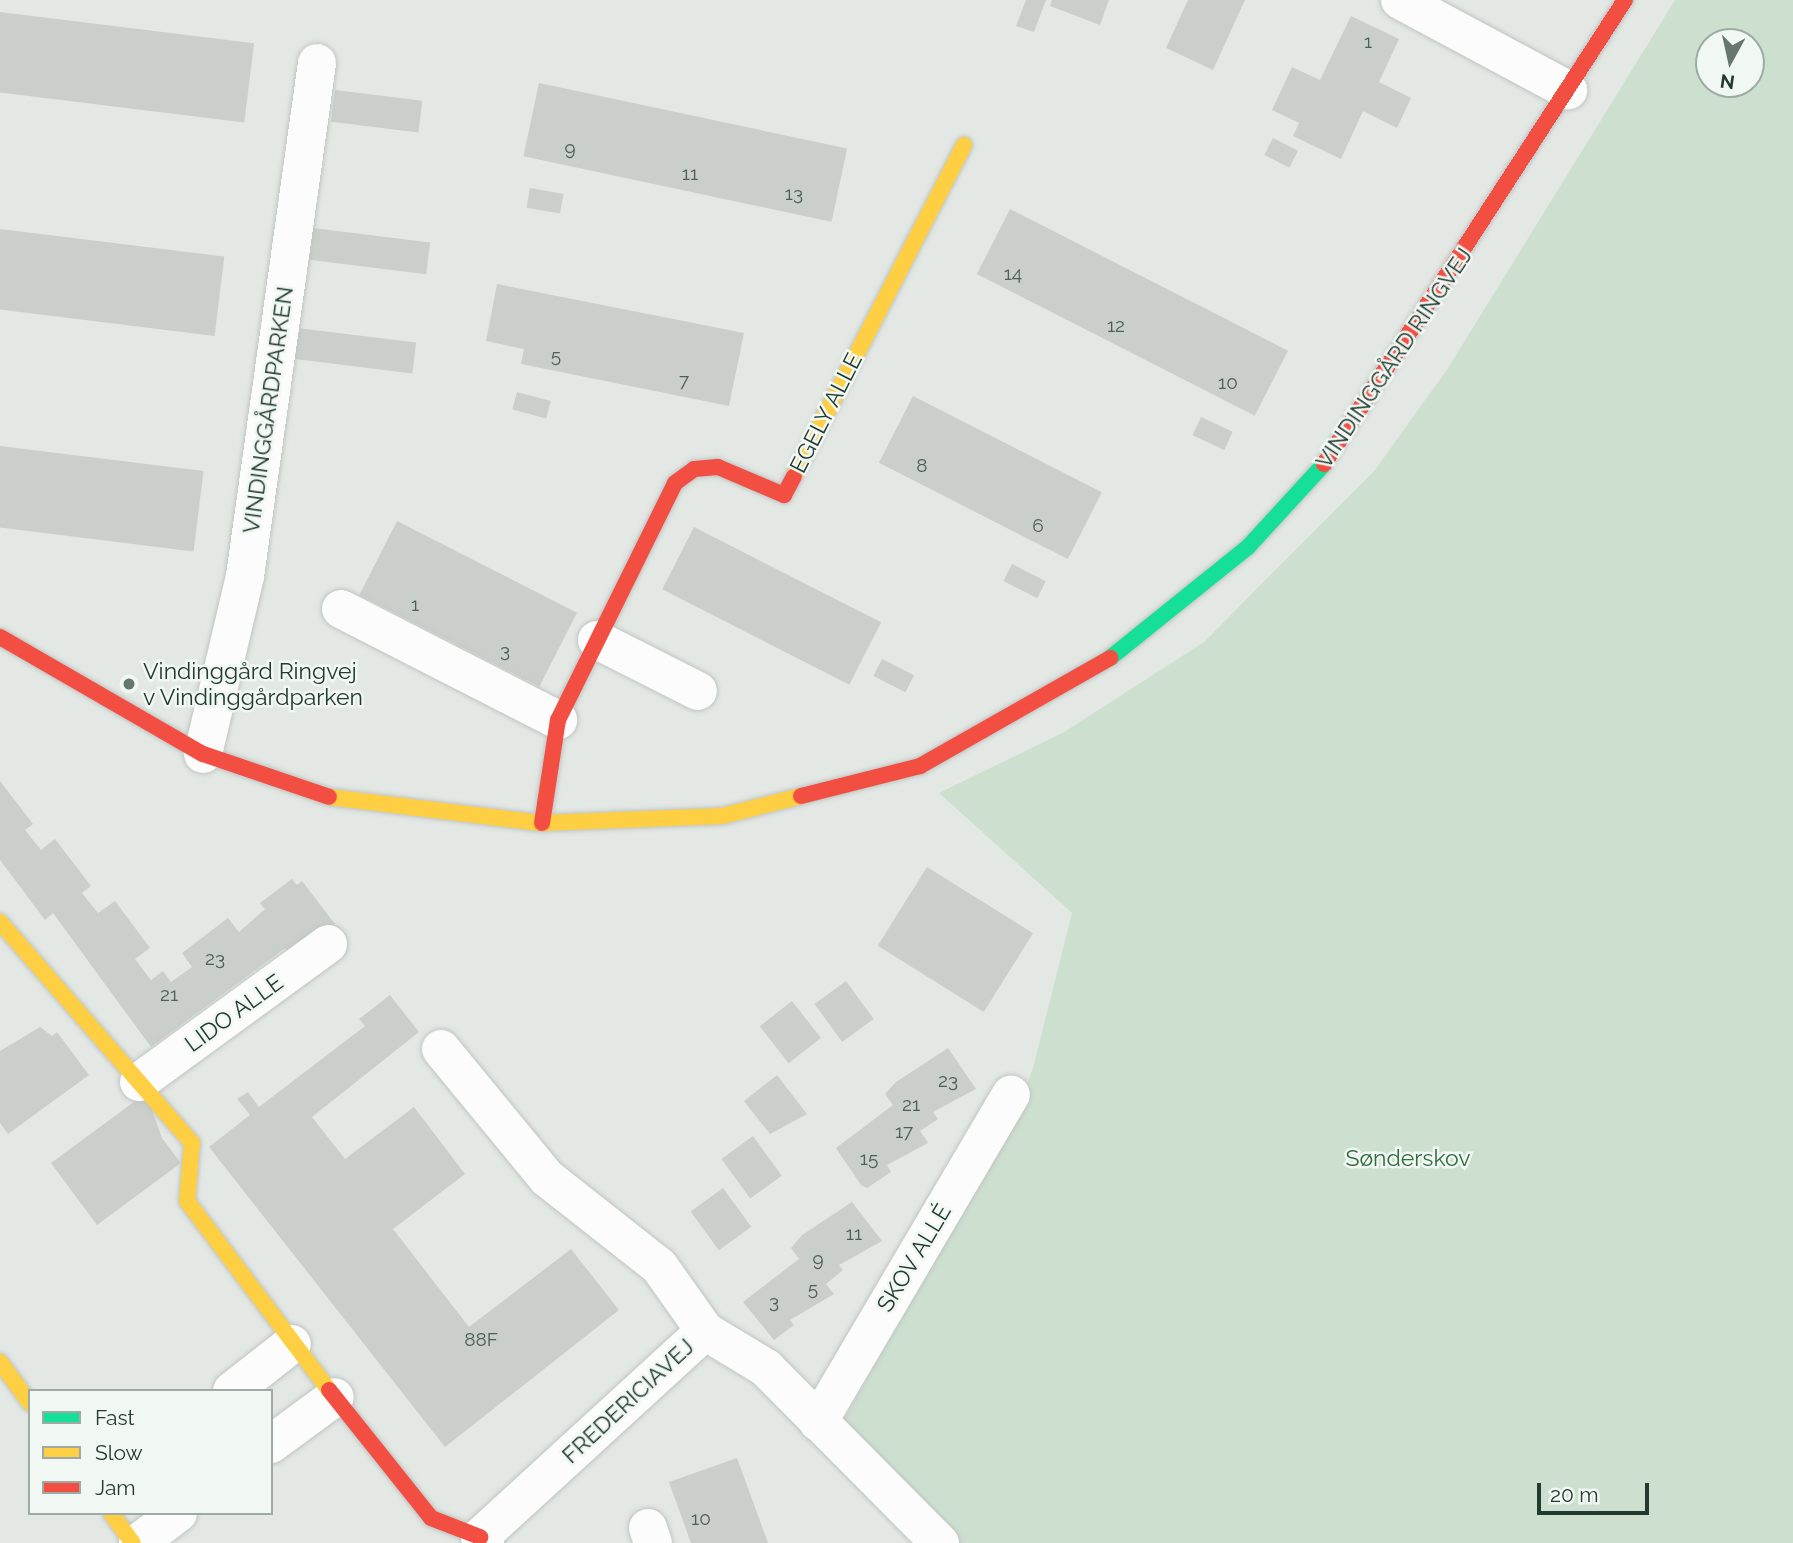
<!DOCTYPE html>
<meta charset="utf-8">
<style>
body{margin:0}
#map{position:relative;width:1793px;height:1543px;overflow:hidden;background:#e3e8e5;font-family:Raleway,sans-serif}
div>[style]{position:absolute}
.green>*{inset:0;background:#cde0d0}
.building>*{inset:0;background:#cacfcc;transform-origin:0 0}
.roads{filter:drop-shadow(0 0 2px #c0c5c2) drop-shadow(0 0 2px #c0c5c2)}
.street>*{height:38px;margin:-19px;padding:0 19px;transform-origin:19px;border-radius:19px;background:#fbfcfb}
.fast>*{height:16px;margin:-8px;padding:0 8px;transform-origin:8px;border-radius:8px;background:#16e098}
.slow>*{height:16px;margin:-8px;padding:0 8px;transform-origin:8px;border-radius:8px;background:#ffcf43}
.jam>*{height:16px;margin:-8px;padding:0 8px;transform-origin:8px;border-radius:8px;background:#f24e42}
.dots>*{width:19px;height:19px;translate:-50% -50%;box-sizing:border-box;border:4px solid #f1f7f3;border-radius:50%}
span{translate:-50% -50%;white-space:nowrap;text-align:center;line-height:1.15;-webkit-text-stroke:5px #f1f7f3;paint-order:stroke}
.number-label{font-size:19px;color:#4d6058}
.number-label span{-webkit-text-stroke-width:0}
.street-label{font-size:23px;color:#223a30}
.poi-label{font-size:23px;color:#223a30}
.left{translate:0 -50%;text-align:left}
.park-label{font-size:23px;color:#306d3f}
.legend{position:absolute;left:28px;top:1389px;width:245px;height:126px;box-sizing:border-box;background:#f1f7f3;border:2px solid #9eaba5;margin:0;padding:9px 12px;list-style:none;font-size:21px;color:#223a30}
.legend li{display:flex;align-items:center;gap:14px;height:35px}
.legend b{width:35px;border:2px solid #9eaba5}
.north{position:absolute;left:1695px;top:28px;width:70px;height:70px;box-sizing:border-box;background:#f1f7f3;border:2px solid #9eaba5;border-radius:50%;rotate:188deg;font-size:19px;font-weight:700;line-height:28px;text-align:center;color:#223a30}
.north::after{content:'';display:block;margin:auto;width:24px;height:32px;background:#66776f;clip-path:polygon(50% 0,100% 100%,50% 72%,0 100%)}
.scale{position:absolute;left:1537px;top:1483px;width:112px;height:32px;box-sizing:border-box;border:4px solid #223a30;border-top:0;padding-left:9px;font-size:21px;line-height:24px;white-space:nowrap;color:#223a30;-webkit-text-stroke:5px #f1f7f3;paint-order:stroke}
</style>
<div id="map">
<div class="green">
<i style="clip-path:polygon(evenodd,1675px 0,1793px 0,1793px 1543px,955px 1543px,840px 1426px,1010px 1131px,1033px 1068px,1072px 913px,939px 793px,1064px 732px,1204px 642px,1375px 470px,1448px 368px,1675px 0,1709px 42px,1751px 42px,1751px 84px,1709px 84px,1709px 42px)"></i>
</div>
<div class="building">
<i style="clip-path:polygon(1026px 0,1046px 0,1034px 32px,1016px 26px)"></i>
<i style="clip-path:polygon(1052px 0,1109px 0,1100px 25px,1050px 6px)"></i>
<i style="clip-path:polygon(1188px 0,1245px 0,1213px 70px,1166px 48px)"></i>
<i style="left:0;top:12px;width:256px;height:80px;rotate:7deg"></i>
<i style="clip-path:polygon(1351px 16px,1399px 39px,1379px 82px,1411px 98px,1397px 128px,1363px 111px,1341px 159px,1293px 136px,1299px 123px,1272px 110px,1292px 67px,1320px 80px)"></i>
<i style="left:539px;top:83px;width:315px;height:75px;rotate:12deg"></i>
<i style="left:335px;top:90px;width:88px;height:32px;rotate:7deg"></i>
<i style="left:1273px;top:138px;width:28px;height:19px;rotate:27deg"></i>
<i style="left:530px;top:188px;width:34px;height:20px;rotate:10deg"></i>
<i style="left:1010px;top:209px;width:312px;height:73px;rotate:27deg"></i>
<i style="left:313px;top:228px;width:118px;height:32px;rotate:7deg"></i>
<i style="left:0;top:229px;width:226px;height:80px;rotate:7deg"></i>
<i style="clip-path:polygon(497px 284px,744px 333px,729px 406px,521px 364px,524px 349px,486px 341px)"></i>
<i style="left:297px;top:328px;width:120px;height:31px;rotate:7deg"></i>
<i style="left:517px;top:392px;width:35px;height:18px;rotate:15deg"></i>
<i style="left:913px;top:396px;width:212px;height:75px;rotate:27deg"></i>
<i style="left:1201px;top:417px;width:35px;height:20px;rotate:25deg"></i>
<i style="left:0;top:446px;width:205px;height:81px;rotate:7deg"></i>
<i style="left:397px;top:521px;width:202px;height:83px;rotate:27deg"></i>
<i style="left:694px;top:527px;width:210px;height:70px;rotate:27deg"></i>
<i style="left:1012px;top:564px;width:38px;height:19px;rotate:27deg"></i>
<i style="left:882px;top:659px;width:36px;height:19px;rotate:27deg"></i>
<i style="clip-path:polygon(0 781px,33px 824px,25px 830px,41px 850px,55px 839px,91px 886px,82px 893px,98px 913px,115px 901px,150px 948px,135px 959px,151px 980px,163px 971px,171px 982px,192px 967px,182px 953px,228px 918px,239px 932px,265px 909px,260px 903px,292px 879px,297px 885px,302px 881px,335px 924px,292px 957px,285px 948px,151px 1047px,53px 913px,45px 920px,0 860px)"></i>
<i style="left:927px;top:867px;width:125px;height:93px;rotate:32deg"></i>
<i style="left:846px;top:981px;width:47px;height:39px;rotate:54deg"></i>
<i style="clip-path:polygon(390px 995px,419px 1032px,312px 1117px,345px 1159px,414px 1107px,465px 1174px,393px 1229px,469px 1327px,571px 1249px,619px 1310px,445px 1447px,209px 1147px,250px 1115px,237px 1099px,248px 1092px,259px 1107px,365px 1026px,359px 1019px)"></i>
<i style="left:792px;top:1001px;width:47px;height:41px;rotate:52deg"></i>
<i style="clip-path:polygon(40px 1027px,52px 1036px,57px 1032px,89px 1075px,8px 1134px,0 1123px,0 1051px)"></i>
<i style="clip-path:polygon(948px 1048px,976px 1089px,933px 1112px,938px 1119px,920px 1131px,928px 1143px,887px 1165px,891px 1172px,867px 1188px,861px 1185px,836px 1148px,893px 1105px,885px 1094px,896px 1082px)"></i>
<i style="clip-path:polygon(777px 1075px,807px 1114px,770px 1134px,744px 1101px)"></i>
<i style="clip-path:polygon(146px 1093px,162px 1138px,181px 1163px,97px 1225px,51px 1163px)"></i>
<i style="left:753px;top:1136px;width:49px;height:39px;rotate:54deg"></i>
<i style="left:723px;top:1188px;width:48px;height:40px;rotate:54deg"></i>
<i style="clip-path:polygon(852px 1202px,882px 1241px,839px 1265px,843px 1270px,826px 1284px,834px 1294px,790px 1320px,794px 1325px,774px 1340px,743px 1302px,799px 1259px,791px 1248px,802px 1235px)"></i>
<i style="clip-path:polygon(737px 1458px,768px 1543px,691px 1543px,669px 1482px)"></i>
</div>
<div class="roads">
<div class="street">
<i style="left:1400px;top:0;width:191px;rotate:28.2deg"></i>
<i style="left:341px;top:609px;width:244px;rotate:27.1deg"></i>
<i style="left:597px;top:640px;width:113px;rotate:26.8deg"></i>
<i style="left:203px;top:754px;width:183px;rotate:-76.7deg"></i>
<i style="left:245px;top:576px;width:518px;rotate:-82.01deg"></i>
<i style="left:441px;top:1049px;width:167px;rotate:50.6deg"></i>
<i style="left:547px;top:1178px;width:142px;rotate:38.2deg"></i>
<i style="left:659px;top:1266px;width:80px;rotate:54.7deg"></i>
<i style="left:705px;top:1331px;width:305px;rotate:137.5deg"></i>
<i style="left:480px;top:1537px;width:8px;rotate:50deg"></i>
<i style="left:139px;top:1082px;width:234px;rotate:-36.1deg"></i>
<i style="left:705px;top:1331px;width:71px;rotate:31.2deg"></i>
<i style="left:766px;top:1368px;width:247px;rotate:45.2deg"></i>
<i style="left:232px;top:1391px;width:76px;rotate:-38.1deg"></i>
<i style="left:818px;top:1422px;width:380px;rotate:-59.5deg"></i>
<i style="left:271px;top:1444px;width:79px;rotate:-36.3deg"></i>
<i style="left:648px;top:1528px;width:16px;rotate:72deg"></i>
<i style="left:138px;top:1543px;width:50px;rotate:-36.9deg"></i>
</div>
<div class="fast">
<i style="left:1110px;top:658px;width:177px;rotate:-38.8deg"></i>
<i style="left:1248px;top:547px;width:113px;rotate:-47.5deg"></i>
</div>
<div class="slow">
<i style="left:794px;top:476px;width:372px;rotate:-62.8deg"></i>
<i style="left:329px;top:797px;width:215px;rotate:7deg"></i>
<i style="left:542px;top:823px;width:180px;rotate:-2.2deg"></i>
<i style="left:722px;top:816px;width:81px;rotate:-14.2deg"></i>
<i style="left:0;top:922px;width:293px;rotate:49deg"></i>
<i style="left:192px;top:1143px;width:58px;rotate:94.9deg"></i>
<i style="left:187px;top:1201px;width:236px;rotate:53.1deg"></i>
<i style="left:0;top:1362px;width:51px;rotate:53.8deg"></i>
<i style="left:111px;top:1513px;width:37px;rotate:54deg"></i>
</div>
<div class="jam">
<i style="left:1324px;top:464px;width:553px;rotate:-57.03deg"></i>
<i style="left:0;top:637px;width:234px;rotate:30deg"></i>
<i style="left:203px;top:754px;width:133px;rotate:18.8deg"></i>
<i style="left:801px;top:796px;width:123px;rotate:-14.1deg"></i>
<i style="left:920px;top:766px;width:219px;rotate:-29.6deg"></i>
<i style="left:542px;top:823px;width:104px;rotate:-81.2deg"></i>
<i style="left:558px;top:720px;width:264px;rotate:-63.7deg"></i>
<i style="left:675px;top:483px;width:24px;rotate:-36deg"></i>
<i style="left:694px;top:469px;width:24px;rotate:-5deg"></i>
<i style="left:718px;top:467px;width:72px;rotate:23deg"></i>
<i style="left:784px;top:495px;width:21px;rotate:-62deg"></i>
<i style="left:329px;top:1390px;width:164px;rotate:51.4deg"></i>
<i style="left:431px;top:1518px;width:53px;rotate:21.2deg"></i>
</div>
</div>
<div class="dots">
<i style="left:129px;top:684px;background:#66776f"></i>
</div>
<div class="number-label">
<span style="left:1368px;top:42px">1</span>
<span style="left:570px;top:149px">9</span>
<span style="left:690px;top:174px">11</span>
<span style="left:794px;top:194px">13</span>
<span style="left:1013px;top:274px">14</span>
<span style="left:1116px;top:326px">12</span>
<span style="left:556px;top:356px">5</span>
<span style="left:684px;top:381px">7</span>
<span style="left:1228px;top:383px">10</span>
<span style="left:922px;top:466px">8</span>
<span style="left:1038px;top:526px">6</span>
<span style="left:415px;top:605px">1</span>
<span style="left:505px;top:651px">3</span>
<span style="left:215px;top:959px">23</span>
<span style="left:169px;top:995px">21</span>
<span style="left:948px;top:1081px">23</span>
<span style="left:911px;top:1105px">21</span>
<span style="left:904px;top:1132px">17</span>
<span style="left:869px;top:1159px">15</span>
<span style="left:854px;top:1234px">11</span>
<span style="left:818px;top:1260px">9</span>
<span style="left:813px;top:1289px">5</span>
<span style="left:774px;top:1302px">3</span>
<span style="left:481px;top:1340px">88F</span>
<span style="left:701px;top:1519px">10</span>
</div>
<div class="street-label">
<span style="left:1394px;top:358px;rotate:-56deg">VINDINGGÅRD RINGVEJ</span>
<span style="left:268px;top:410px;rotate:-82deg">VINDINGGÅRDPARKEN</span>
<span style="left:826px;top:413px;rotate:-63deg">EGELY ALLE</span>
<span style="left:234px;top:1013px;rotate:-36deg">LIDO ALLE</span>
<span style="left:914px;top:1258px;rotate:-59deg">SKOV ALLÉ</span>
<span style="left:628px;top:1401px;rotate:-43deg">FREDERICIAVEJ</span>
</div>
<div class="poi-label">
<span class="left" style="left:143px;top:684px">Vindinggård Ringvej<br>v Vindinggårdparken</span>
</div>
<div class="park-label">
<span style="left:1408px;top:1158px">Sønderskov</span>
</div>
<ul class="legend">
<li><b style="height:9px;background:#16e098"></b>Fast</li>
<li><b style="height:9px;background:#ffcf43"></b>Slow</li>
<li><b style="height:9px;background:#f24e42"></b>Jam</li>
</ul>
<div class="north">N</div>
<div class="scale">20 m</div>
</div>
